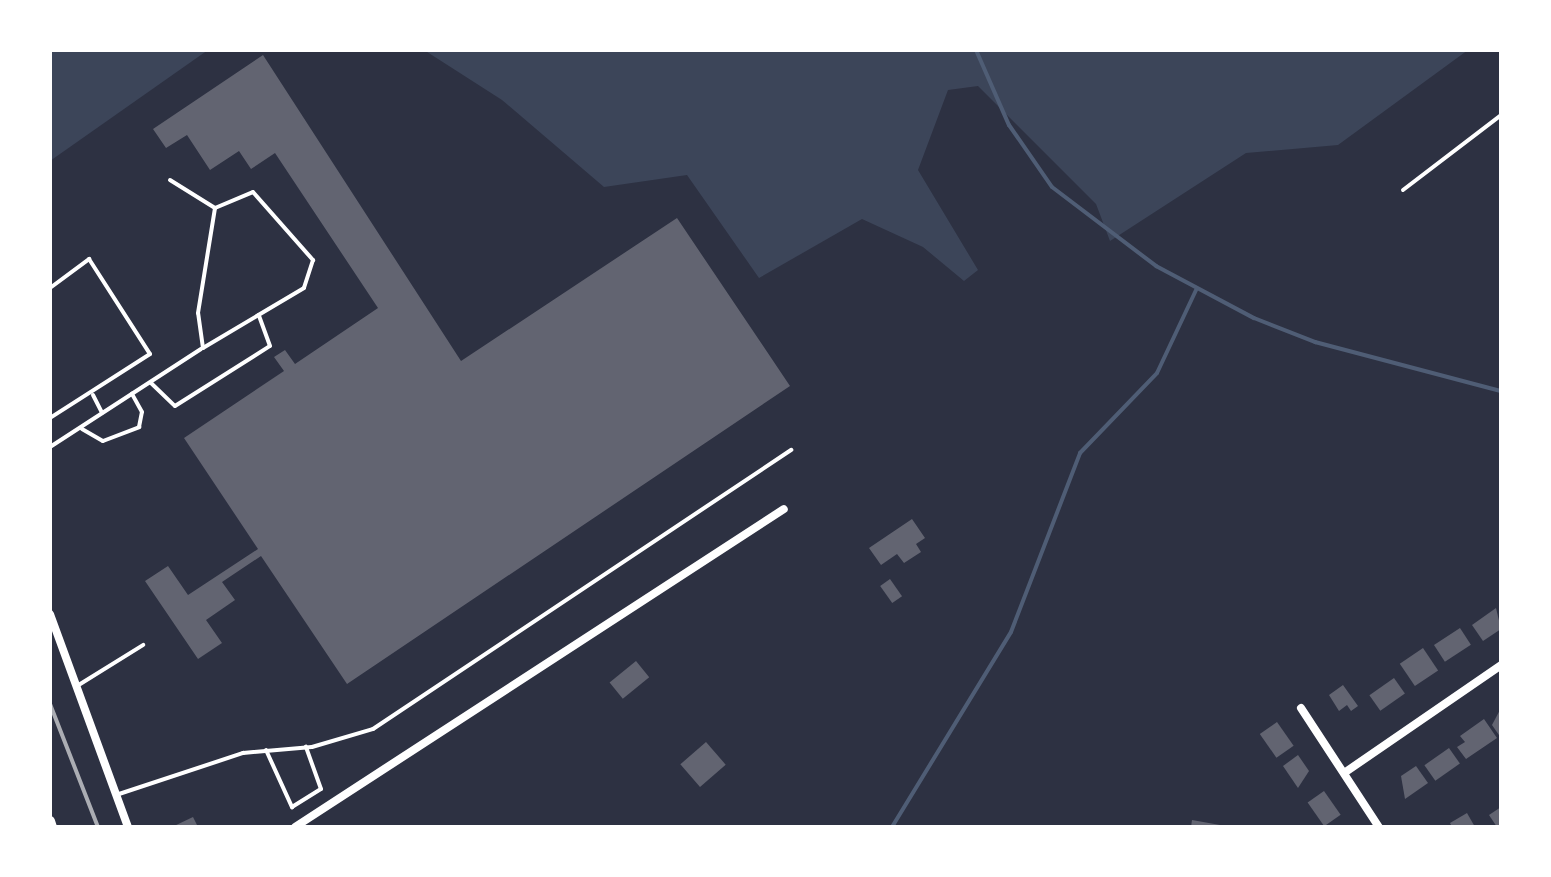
<!DOCTYPE html>
<style>
body{margin:0}
#map{position:relative;width:1551px;height:877px;overflow:hidden;background:#2d3142;font-family:"DM Sans",sans-serif}
div>[style]{position:absolute}
.green>*{inset:0;background:#3c4559}
.stream>*{height:4px;margin:-2px;padding:0 2px;transform-origin:2px;border-radius:2px;background:#4f5d75}
.building>*{inset:0;background:#626471;transform-origin:0 0}
.service>*{height:4px;margin:-2px;padding:0 2px;transform-origin:2px;border-radius:2px;background:#fff}
.minor>*{height:8px;margin:-4px;padding:0 4px;transform-origin:4px;border-radius:4px;background:#fff}
.secondary>*{height:10px;margin:-5px;padding:0 5px;transform-origin:5px;border-radius:5px;background:#fff}
.rail>*{height:4px;margin:-2px;padding:0 2px;transform-origin:2px;border-radius:2px;background:#abadb3}
span{translate:-50% -50%;white-space:nowrap;text-align:center;line-height:1.15;-webkit-text-stroke:10px #fff;paint-order:stroke}
.frame{position:absolute;inset:0;border:52px solid #fff;pointer-events:none}
</style>
<div id="map">
<div class="green">
<i style="clip-path:polygon(50px 50px,208px 50px,50px 161px)"></i>
<i style="clip-path:polygon(424px 50px,1468px 50px,1338px 145px,1246px 153px,1110px 241px,1096px 204px,978px 86px,948px 90px,918px 170px,978px 270px,964px 281px,923px 247px,862px 219px,759px 278px,687px 175px,604px 187px,502px 100px)"></i>
</div>
<div class="stream">
<i style="left:976px;top:50px;width:82px;rotate:66.3deg"></i>
<i style="left:1009px;top:125px;width:75px;rotate:55.3deg"></i>
<i style="left:1052px;top:187px;width:131px;rotate:37.2deg"></i>
<i style="left:1156px;top:266px;width:111px;rotate:28deg"></i>
<i style="left:1254px;top:318px;width:66px;rotate:21.5deg"></i>
<i style="left:1315px;top:342px;width:192px;rotate:14.8deg"></i>
<i style="left:892px;top:827px;width:228px;rotate:-58.6deg"></i>
<i style="left:1011px;top:632px;width:192px;rotate:-68.9deg"></i>
<i style="left:1080px;top:453px;width:111px;rotate:-46.1deg"></i>
<i style="left:1157px;top:373px;width:92px;rotate:-64.8deg"></i>
</div>
<div class="building">
<i style="clip-path:polygon(263px 55px,461px 361px,677px 218px,790px 386px,347px 684px,261px 556px,222px 582px,235px 600px,206px 620px,222px 643px,198px 659px,145px 581px,168px 566px,188px 595px,258px 549px,184px 438px,284px 371px,274px 357px,285px 350px,295px 364px,378px 308px,275px 153px,251px 169px,239px 151px,210px 170px,187px 135px,166px 148px,153px 129px)"></i>
<i style="clip-path:polygon(912px 519px,925px 538px,916px 544px,921px 552px,904px 563px,897px 554px,881px 565px,869px 548px)"></i>
<i style="left:890px;top:579px;width:21px;height:12px;rotate:55deg"></i>
<i style="clip-path:polygon(1496px 608px,1501px 629px,1483px 641px,1472px 625px)"></i>
<i style="left:1460px;top:628px;width:20px;height:31px;rotate:57deg"></i>
<i style="left:1423px;top:648px;width:27px;height:28px;rotate:56deg"></i>
<i style="left:636px;top:661px;width:21px;height:34px;rotate:51deg"></i>
<i style="left:1394px;top:678px;width:19px;height:30px;rotate:55deg"></i>
<i style="clip-path:polygon(1343px 685px,1358px 706px,1351px 711px,1347px 705px,1339px 711px,1329px 695px)"></i>
<i style="clip-path:polygon(1501px 708px,1501px 738px,1492px 725px)"></i>
<i style="clip-path:polygon(1484px 719px,1497px 738px,1466px 759px,1457px 747px,1465px 742px,1460px 736px)"></i>
<i style="left:1277px;top:722px;width:29px;height:21px;rotate:55deg"></i>
<i style="left:706px;top:742px;width:30px;height:34px;rotate:49deg"></i>
<i style="left:1449px;top:748px;width:19px;height:30px;rotate:55deg"></i>
<i style="clip-path:polygon(1298px 755px,1309px 771px,1298px 788px,1283px 766px)"></i>
<i style="clip-path:polygon(1416px 766px,1428px 783px,1405px 799px,1401px 776px)"></i>
<i style="left:1324px;top:791px;width:29px;height:20px;rotate:55deg"></i>
<i style="clip-path:polygon(1501px 807px,1501px 827px,1497px 827px,1489px 815px)"></i>
<i style="clip-path:polygon(1467px 813px,1475px 827px,1452px 827px,1450px 823px)"></i>
<i style="clip-path:polygon(193px 817px,198px 827px,172px 827px)"></i>
<i style="clip-path:polygon(1192px 820px,1220px 825px,1220px 827px,1191px 827px)"></i>
</div>
<div class="service">
<i style="left:170px;top:180px;width:53px;rotate:31.9deg"></i>
<i style="left:1403px;top:190px;width:123px;rotate:-37.4deg"></i>
<i style="left:253px;top:192px;width:91px;rotate:48.6deg"></i>
<i style="left:313px;top:260px;width:29px;rotate:108deg"></i>
<i style="left:304px;top:288px;width:117px;rotate:149.3deg"></i>
<i style="left:203px;top:348px;width:35px;rotate:-98deg"></i>
<i style="left:198px;top:313px;width:106px;rotate:-80.8deg"></i>
<i style="left:215px;top:208px;width:41px;rotate:-22.8deg"></i>
<i style="left:50px;top:288px;width:49px;rotate:-36.6deg"></i>
<i style="left:89px;top:259px;width:113px;rotate:57.3deg"></i>
<i style="left:150px;top:354px;width:119px;rotate:147.4deg"></i>
<i style="left:151px;top:383px;width:33px;rotate:44deg"></i>
<i style="left:175px;top:406px;width:112px;rotate:-32.3deg"></i>
<i style="left:270px;top:346px;width:33px;rotate:-110deg"></i>
<i style="left:93px;top:395px;width:20px;rotate:63deg"></i>
<i style="left:82px;top:429px;width:24px;rotate:30deg"></i>
<i style="left:103px;top:441px;width:39px;rotate:-21deg"></i>
<i style="left:139px;top:427px;width:15px;rotate:-79deg"></i>
<i style="left:142px;top:412px;width:21px;rotate:-119deg"></i>
<i style="left:50px;top:447px;width:180px;rotate:-33deg"></i>
<i style="left:77px;top:686px;width:78px;rotate:-31.8deg"></i>
<i style="left:266px;top:750px;width:63px;rotate:65.5deg"></i>
<i style="left:292px;top:807px;width:34px;rotate:-32deg"></i>
<i style="left:321px;top:789px;width:45px;rotate:-109.7deg"></i>
<i style="left:116px;top:795px;width:134px;rotate:-18.3deg"></i>
<i style="left:243px;top:753px;width:69px;rotate:-5deg"></i>
<i style="left:312px;top:747px;width:64px;rotate:-16.4deg"></i>
<i style="left:373px;top:729px;width:503px;rotate:-33.72deg"></i>
</div>
<div class="minor">
<i style="left:50px;top:614px;width:227px;rotate:69.9deg"></i>
<i style="left:1301px;top:708px;width:142px;rotate:56.8deg"></i>
<i style="left:1347px;top:771px;width:187px;rotate:-34.5deg"></i>
<i style="left:295px;top:827px;width:583px;rotate:-33.04deg"></i>
</div>
<div class="secondary">
<i style="left:50px;top:821px;width:6px;rotate:72deg"></i>
</div>
<div class="rail">
<i style="left:50px;top:704px;width:132px;rotate:68.7deg"></i>
</div>
<div class="frame"></div>
</div>
